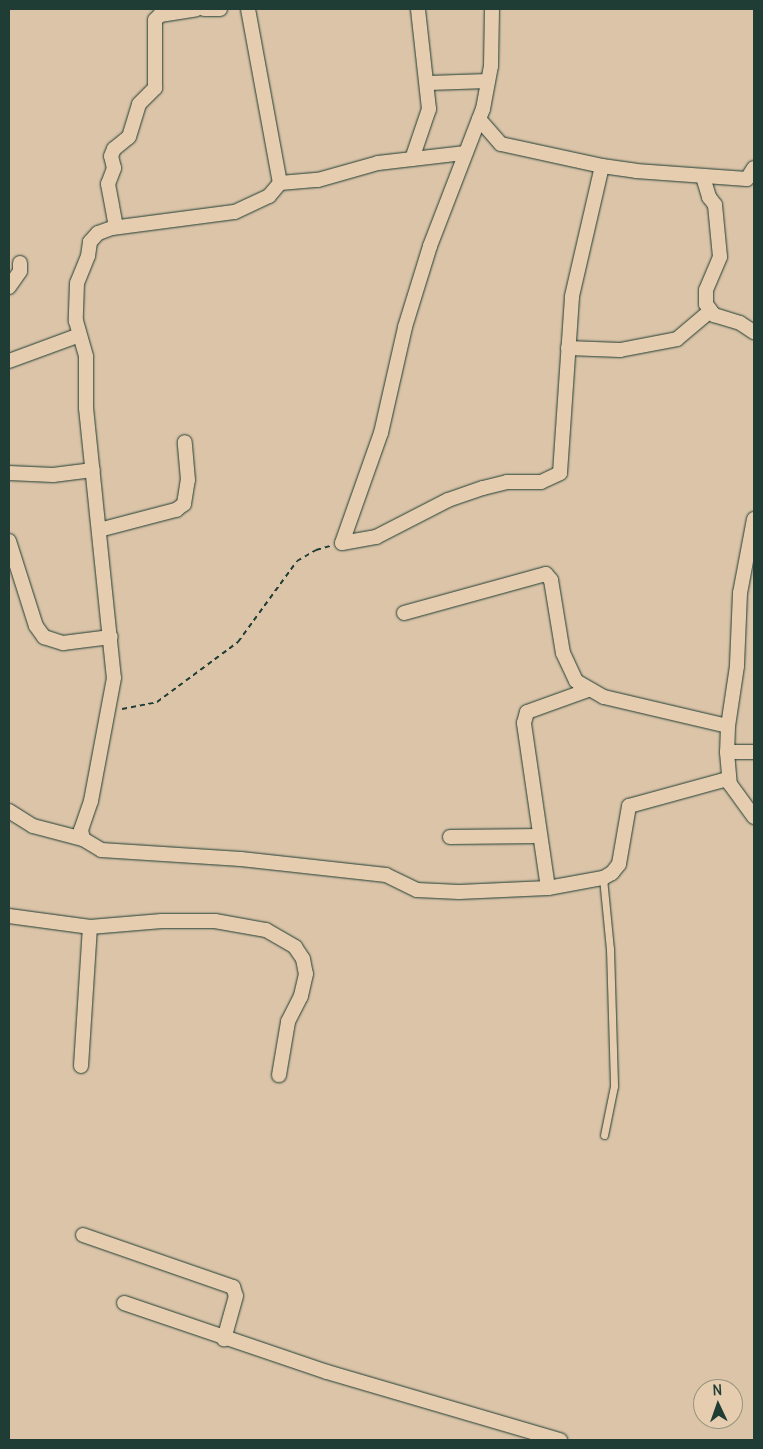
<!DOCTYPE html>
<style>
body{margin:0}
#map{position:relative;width:763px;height:1449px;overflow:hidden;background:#dbc4a8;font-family:Delius,sans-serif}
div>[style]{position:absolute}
.path>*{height:2px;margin-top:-1px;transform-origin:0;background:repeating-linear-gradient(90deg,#1f3d34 0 5px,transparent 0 9px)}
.roads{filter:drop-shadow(0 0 1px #1f3d34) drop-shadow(0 0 1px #1f3d34)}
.lane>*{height:7px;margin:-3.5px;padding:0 3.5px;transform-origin:3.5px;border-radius:3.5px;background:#e7cdaf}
.street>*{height:14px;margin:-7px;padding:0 7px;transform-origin:7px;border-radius:7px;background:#e7cdaf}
span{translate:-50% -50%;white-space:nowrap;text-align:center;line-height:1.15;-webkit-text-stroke:5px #e7cdaf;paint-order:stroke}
.frame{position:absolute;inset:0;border:10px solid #1f3d34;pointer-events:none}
.north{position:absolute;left:693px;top:1379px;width:50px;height:50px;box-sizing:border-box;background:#e7cdaf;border:1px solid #97937e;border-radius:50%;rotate:357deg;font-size:14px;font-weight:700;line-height:20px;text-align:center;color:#1f3d34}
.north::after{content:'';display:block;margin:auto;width:18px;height:22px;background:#1f3d34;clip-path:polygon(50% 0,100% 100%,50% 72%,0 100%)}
</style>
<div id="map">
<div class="path">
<i style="left:122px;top:709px;width:36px;rotate:-11deg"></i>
<i style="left:157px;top:702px;width:101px;rotate:-36.5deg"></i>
<i style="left:238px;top:642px;width:100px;rotate:-53.9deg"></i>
<i style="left:297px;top:561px;width:22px;rotate:-30deg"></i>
<i style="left:316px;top:550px;width:15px;rotate:-16deg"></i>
</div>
<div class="roads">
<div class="lane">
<i style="left:603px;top:878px;width:71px;rotate:84.4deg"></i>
<i style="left:610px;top:949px;width:137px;rotate:88.3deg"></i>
<i style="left:614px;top:1086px;width:50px;rotate:101.5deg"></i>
</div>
<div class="street">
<i style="left:204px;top:9px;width:16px"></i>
<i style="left:248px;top:9px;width:177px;rotate:79.6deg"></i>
<i style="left:280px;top:183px;width:38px;rotate:-5deg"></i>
<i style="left:318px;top:180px;width:62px;rotate:-15.8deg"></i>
<i style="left:378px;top:163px;width:88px;rotate:-6.6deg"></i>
<i style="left:429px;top:83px;width:59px;rotate:-1.9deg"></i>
<i style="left:479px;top:119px;width:33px;rotate:49deg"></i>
<i style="left:501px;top:144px;width:103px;rotate:12.3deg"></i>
<i style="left:602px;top:166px;width:34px;rotate:8deg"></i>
<i style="left:636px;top:171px;width:111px;rotate:4.1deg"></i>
<i style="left:747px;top:179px;width:13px;rotate:-58deg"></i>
<i style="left:412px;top:159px;width:53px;rotate:-71.2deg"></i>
<i style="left:429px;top:109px;width:101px;rotate:-96.3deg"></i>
<i style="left:703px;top:177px;width:21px;rotate:73deg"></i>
<i style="left:709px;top:197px;width:10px;rotate:53deg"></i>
<i style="left:715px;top:205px;width:52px;rotate:84.5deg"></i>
<i style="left:720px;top:257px;width:36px;rotate:113deg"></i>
<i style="left:706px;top:290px;width:14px;rotate:90deg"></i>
<i style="left:706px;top:304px;width:14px;rotate:54deg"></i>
<i style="left:714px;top:315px;width:27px;rotate:17deg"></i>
<i style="left:740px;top:323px;width:17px;rotate:33deg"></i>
<i style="left:280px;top:183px;width:17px;rotate:130deg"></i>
<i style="left:269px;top:196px;width:38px;rotate:155deg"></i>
<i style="left:234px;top:212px;width:123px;rotate:172.5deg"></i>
<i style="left:112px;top:228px;width:15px;rotate:160deg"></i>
<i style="left:98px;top:233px;width:12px;rotate:132deg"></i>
<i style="left:90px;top:242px;width:14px;rotate:98deg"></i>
<i style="left:88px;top:256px;width:29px;rotate:112deg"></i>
<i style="left:77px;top:283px;width:38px;rotate:92deg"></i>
<i style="left:76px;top:321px;width:37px;rotate:74deg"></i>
<i style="left:86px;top:357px;width:51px;rotate:90deg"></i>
<i style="left:86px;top:408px;width:271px;rotate:84.1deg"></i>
<i style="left:114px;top:678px;width:125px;rotate:100.6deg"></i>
<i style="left:91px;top:801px;width:31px;rotate:109deg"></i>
<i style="left:81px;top:830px;width:9px;rotate:77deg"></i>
<i style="left:83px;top:839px;width:21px;rotate:31deg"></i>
<i style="left:101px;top:850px;width:140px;rotate:3.7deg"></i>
<i style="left:241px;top:859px;width:146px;rotate:6.3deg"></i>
<i style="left:386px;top:875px;width:34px;rotate:26deg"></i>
<i style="left:417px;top:890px;width:42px;rotate:2.7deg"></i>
<i style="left:459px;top:892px;width:89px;rotate:-2.6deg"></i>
<i style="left:548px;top:888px;width:56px;rotate:-10.3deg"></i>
<i style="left:603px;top:878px;width:10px;rotate:-29deg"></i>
<i style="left:612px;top:873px;width:11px;rotate:-52deg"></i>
<i style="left:619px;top:864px;width:59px;rotate:-80.2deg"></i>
<i style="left:629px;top:806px;width:103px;rotate:-15.3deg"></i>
<i style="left:116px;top:227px;width:44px;rotate:-100.5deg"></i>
<i style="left:108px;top:184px;width:17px;rotate:-69deg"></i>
<i style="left:114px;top:168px;width:12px;rotate:-104deg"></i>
<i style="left:111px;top:156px;width:8px;rotate:-67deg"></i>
<i style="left:114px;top:149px;width:19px;rotate:-39deg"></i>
<i style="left:129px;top:137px;width:34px;rotate:-73deg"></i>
<i style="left:139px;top:104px;width:23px;rotate:-45deg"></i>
<i style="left:155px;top:88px;width:68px;rotate:-90deg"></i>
<i style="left:155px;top:20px;width:7px;rotate:-45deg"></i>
<i style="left:160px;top:15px;width:37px;rotate:-9deg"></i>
<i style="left:9px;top:287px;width:19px;rotate:-55deg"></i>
<i style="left:20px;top:271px;width:8px;rotate:-90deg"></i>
<i style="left:568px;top:348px;width:52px;rotate:2.2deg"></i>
<i style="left:620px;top:350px;width:58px;rotate:-10.9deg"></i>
<i style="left:677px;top:339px;width:42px;rotate:-40.2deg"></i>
<i style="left:9px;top:361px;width:72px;rotate:-20.2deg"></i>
<i style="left:9px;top:473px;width:44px;rotate:2.6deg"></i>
<i style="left:53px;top:475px;width:40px;rotate:-7.1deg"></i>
<i style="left:754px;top:519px;width:75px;rotate:100.7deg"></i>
<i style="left:740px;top:593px;width:73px;rotate:92.4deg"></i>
<i style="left:737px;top:666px;width:61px;rotate:98.5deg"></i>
<i style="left:728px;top:726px;width:26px;rotate:92deg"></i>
<i style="left:727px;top:752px;width:32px;rotate:85deg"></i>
<i style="left:730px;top:784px;width:41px;rotate:54deg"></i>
<i style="left:99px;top:530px;width:80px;rotate:-14.6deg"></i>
<i style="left:176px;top:510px;width:10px;rotate:-37deg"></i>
<i style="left:184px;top:504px;width:24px;rotate:-81deg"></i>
<i style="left:188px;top:480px;width:38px;rotate:-95deg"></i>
<i style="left:9px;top:541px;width:89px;rotate:72.4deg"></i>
<i style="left:36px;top:626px;width:14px;rotate:54deg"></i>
<i style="left:44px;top:637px;width:20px;rotate:18deg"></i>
<i style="left:63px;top:643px;width:48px;rotate:-7.1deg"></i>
<i style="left:342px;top:543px;width:117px;rotate:-70.5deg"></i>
<i style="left:381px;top:433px;width:109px;rotate:-77.2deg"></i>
<i style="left:405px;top:327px;width:85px;rotate:-72.8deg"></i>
<i style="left:430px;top:246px;width:147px;rotate:-68.9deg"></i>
<i style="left:483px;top:109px;width:44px;rotate:-79.5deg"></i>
<i style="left:491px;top:66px;width:57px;rotate:-89deg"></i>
<i style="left:342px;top:543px;width:35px;rotate:-10deg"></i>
<i style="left:376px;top:537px;width:81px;rotate:-27.2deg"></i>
<i style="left:448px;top:500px;width:37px;rotate:-19deg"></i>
<i style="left:483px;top:488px;width:25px;rotate:-14deg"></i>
<i style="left:507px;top:482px;width:34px"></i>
<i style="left:541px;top:482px;width:21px;rotate:-25deg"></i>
<i style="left:560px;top:473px;width:177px;rotate:-86.1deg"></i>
<i style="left:572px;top:296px;width:133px;rotate:-77deg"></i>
<i style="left:404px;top:613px;width:147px;rotate:-15.4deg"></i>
<i style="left:546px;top:574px;width:8px;rotate:50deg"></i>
<i style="left:551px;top:580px;width:74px;rotate:80.7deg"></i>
<i style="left:563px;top:653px;width:31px;rotate:65deg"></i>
<i style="left:576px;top:681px;width:32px;rotate:30deg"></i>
<i style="left:604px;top:697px;width:127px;rotate:13.2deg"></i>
<i style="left:727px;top:752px;width:27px"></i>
<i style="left:9px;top:811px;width:28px;rotate:32deg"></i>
<i style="left:33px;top:826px;width:52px;rotate:14.6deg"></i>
<i style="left:450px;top:837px;width:90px;rotate:-0.6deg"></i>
<i style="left:548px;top:888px;width:167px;rotate:-98.3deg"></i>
<i style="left:524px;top:723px;width:11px;rotate:-75deg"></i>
<i style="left:527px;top:712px;width:65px;rotate:-19.8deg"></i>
<i style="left:9px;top:916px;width:82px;rotate:7.7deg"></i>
<i style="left:90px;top:927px;width:72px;rotate:-4.8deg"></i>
<i style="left:162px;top:921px;width:53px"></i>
<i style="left:215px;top:921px;width:52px;rotate:10deg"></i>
<i style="left:266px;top:930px;width:34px;rotate:30deg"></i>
<i style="left:295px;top:947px;width:14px;rotate:56deg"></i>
<i style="left:303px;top:959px;width:15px;rotate:79deg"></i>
<i style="left:306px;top:974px;width:23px;rotate:103deg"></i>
<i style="left:301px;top:996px;width:29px;rotate:117deg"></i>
<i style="left:288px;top:1022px;width:54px;rotate:99.6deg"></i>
<i style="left:81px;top:1066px;width:139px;rotate:-86.3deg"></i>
<i style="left:83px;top:1235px;width:159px;rotate:19.1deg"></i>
<i style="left:233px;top:1287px;width:9px;rotate:72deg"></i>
<i style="left:236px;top:1296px;width:45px;rotate:105.6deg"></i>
<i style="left:124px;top:1303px;width:214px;rotate:18.8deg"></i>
<i style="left:327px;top:1372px;width:243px;rotate:16.3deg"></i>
</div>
</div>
<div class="frame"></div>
<div class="north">N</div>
</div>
